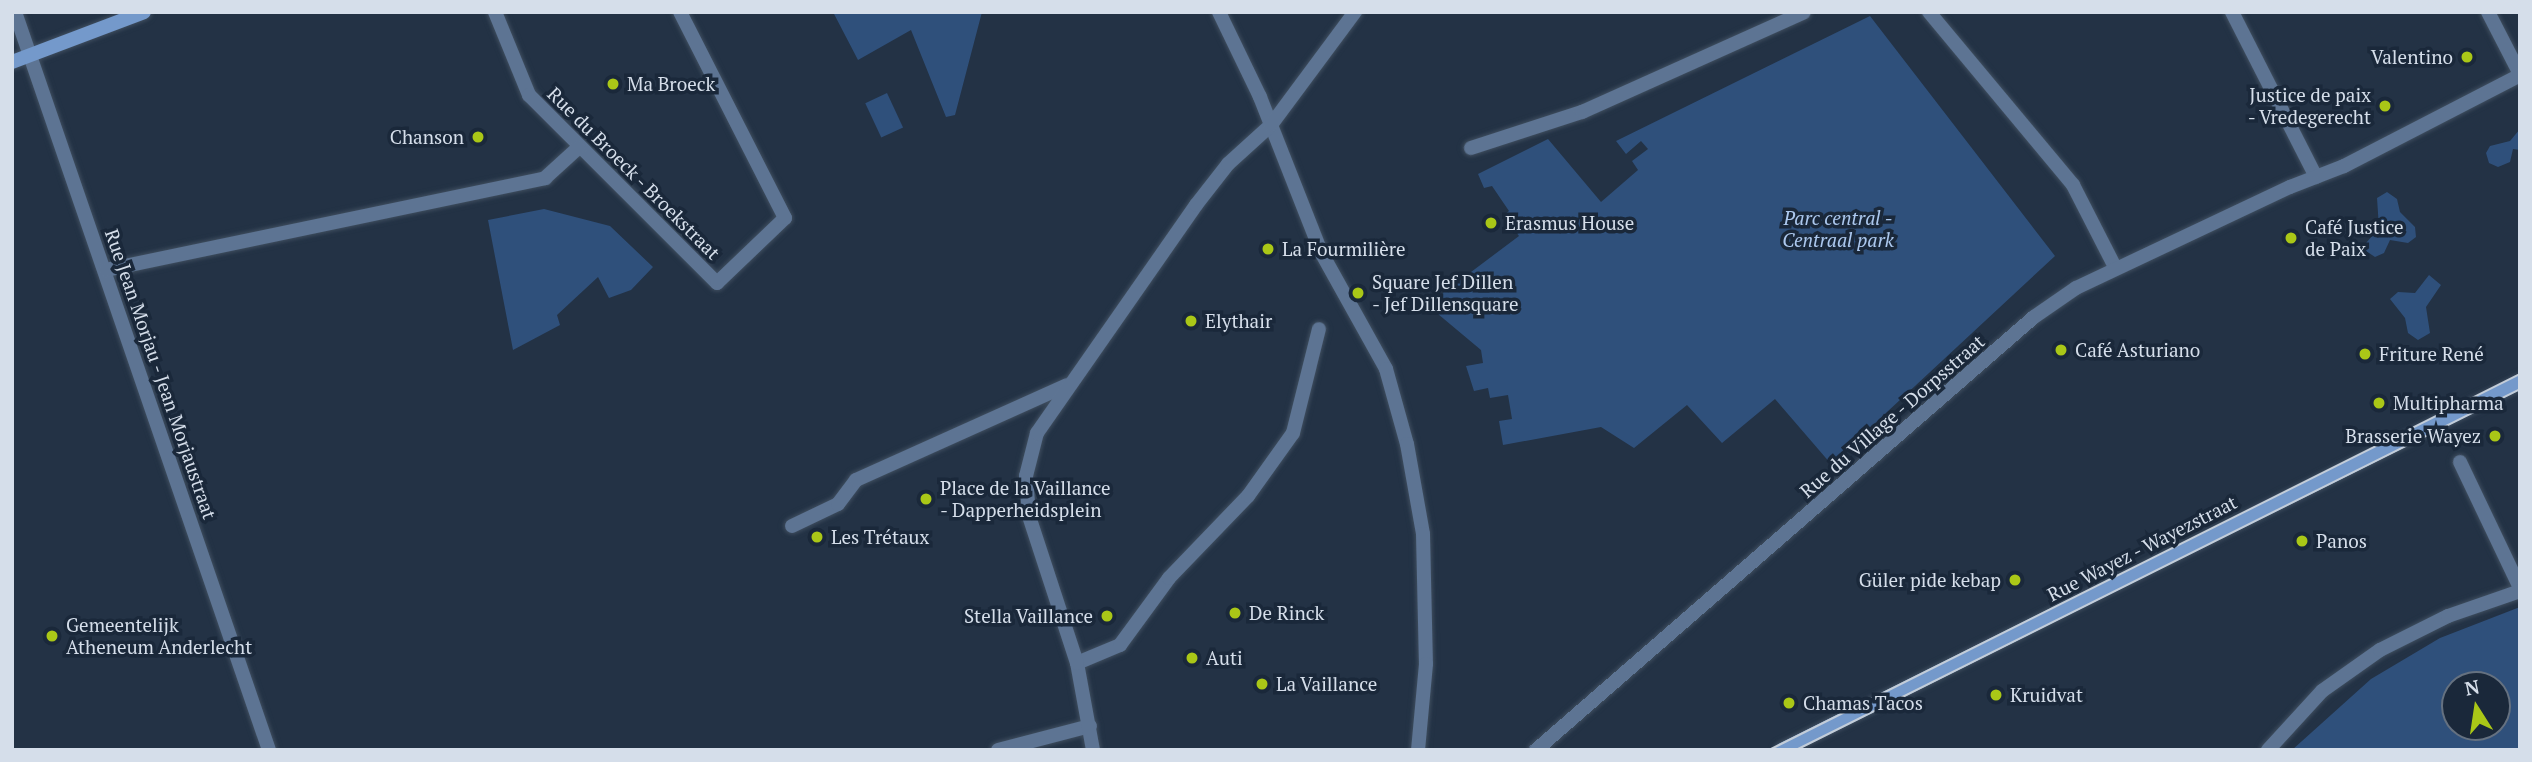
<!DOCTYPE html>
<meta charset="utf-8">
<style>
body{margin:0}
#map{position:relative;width:2532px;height:762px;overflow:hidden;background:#233245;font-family:"PT Serif",serif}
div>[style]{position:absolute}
.green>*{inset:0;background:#2f507b;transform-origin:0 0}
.roads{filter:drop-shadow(0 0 2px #3f4e5f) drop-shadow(0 0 2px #3f4e5f)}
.street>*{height:14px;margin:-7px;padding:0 7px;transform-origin:7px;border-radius:7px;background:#5d7493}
.secondary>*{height:14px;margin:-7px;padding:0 7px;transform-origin:7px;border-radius:7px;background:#7499cb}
.tram>*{height:2px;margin:-1px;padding:0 1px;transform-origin:1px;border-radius:1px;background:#c3cdd9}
.dots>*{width:19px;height:19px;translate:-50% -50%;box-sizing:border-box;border:4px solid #1a283a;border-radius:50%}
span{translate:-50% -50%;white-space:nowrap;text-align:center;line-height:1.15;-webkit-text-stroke:7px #1a283a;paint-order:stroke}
.poi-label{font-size:19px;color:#d5deea}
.right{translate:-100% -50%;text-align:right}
.left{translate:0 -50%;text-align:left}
.street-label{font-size:19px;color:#d5deea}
.park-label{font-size:19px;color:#acc8ee;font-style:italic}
.frame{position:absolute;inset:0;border:14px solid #d5deea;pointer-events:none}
.north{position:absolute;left:2441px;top:671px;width:70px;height:70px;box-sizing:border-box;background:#1a283a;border:2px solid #657180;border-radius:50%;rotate:348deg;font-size:19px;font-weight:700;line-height:28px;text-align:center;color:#d5deea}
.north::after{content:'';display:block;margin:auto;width:24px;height:32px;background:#aac717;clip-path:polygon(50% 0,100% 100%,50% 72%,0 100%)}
</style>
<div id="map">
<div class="green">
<i style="clip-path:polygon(833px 12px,982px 12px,955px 115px,946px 117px,911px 30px,858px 60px)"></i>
<i style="clip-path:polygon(1870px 16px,2055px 256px,1831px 464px,1775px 399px,1722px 443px,1687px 405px,1634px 448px,1601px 427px,1503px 445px,1499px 421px,1512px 419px,1508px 395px,1490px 398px,1488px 388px,1474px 391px,1466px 366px,1483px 363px,1481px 350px,1432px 309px,1443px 293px,1519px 236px,1504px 215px,1509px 211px,1492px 186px,1484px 188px,1478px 174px,1548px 139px,1601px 202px,1638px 170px,1632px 161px,1648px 149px,1641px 141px,1626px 154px,1616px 141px)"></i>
<i style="left:887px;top:93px;width:38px;height:24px;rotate:65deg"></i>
<i style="clip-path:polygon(2520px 129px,2520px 150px,2513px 149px,2510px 162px,2498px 167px,2489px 163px,2486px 153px,2490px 146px,2510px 141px)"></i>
<i style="clip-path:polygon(2387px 192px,2397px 199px,2400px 212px,2415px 227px,2416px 237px,2408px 243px,2390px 240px,2384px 253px,2375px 257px,2366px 251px,2366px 243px,2379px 228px,2377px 198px)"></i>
<i style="clip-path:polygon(544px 209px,610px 226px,653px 267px,631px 290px,609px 298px,598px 277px,557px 315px,560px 325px,513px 350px,488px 220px)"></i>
<i style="clip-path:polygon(2429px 275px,2441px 285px,2426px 307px,2430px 333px,2418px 340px,2408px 333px,2405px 318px,2390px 299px,2398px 292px,2415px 293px)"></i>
<i style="clip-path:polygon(evenodd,2520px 607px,2520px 750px,2292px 750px,2371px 679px,2440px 638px,2520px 607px,2455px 685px,2497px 685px,2497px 727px,2455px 727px,2455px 685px)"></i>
</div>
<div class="roads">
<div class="street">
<i style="left:15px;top:12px;width:780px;rotate:71.01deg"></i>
<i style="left:495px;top:12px;width:90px;rotate:67.7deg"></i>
<i style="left:529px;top:95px;width:266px;rotate:45deg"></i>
<i style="left:717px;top:283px;width:94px;rotate:-43.7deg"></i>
<i style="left:785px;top:218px;width:231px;rotate:-117deg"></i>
<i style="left:1219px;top:12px;width:94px;rotate:64.2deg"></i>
<i style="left:1260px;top:97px;width:167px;rotate:68.5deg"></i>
<i style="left:1321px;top:252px;width:134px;rotate:60.9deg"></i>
<i style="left:1386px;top:369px;width:78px;rotate:74.4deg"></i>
<i style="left:1407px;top:444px;width:91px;rotate:79.9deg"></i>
<i style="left:1423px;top:534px;width:130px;rotate:88.7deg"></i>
<i style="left:1426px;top:664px;width:86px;rotate:95.3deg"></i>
<i style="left:1929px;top:12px;width:225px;rotate:50.2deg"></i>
<i style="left:2073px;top:185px;width:92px;rotate:62.9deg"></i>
<i style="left:2232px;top:12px;width:185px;rotate:63deg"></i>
<i style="left:2488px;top:12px;width:70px;rotate:62.7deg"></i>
<i style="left:1471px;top:148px;width:117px;rotate:-18deg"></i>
<i style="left:1582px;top:112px;width:243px;rotate:-24.2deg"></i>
<i style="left:106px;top:270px;width:449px;rotate:-11.8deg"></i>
<i style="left:545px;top:178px;width:45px;rotate:-42.3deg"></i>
<i style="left:2460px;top:462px;width:140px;rotate:64.5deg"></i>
<i style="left:792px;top:526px;width:51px;rotate:-25.6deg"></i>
<i style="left:838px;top:504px;width:30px;rotate:-53deg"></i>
<i style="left:856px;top:480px;width:231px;rotate:-24.2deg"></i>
<i style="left:1077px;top:663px;width:47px;rotate:-22.7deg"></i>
<i style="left:1120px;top:645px;width:83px;rotate:-53.8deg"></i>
<i style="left:1169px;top:578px;width:114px;rotate:-46.1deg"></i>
<i style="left:1248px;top:496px;width:77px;rotate:-54.5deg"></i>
<i style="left:1293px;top:433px;width:107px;rotate:-76deg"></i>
<i style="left:998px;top:750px;width:95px;rotate:-14.6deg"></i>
<i style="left:1093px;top:750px;width:88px;rotate:-100.4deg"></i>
<i style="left:1077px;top:663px;width:155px;rotate:-108.1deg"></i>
<i style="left:1029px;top:516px;width:40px;rotate:-94.3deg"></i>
<i style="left:1026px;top:476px;width:44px;rotate:-75.7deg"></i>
<i style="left:1037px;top:433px;width:278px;rotate:-55.1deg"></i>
<i style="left:1196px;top:205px;width:52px;rotate:-52deg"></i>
<i style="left:1228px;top:164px;width:58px;rotate:-42.2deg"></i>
<i style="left:1271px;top:125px;width:141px;rotate:-53.4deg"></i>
<i style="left:1536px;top:750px;width:660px;rotate:-41.01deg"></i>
<i style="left:2034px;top:317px;width:51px;rotate:-34.6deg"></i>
<i style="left:2076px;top:288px;width:237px;rotate:-25.3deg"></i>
<i style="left:2290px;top:187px;width:58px;rotate:-21.3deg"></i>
<i style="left:2344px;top:166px;width:198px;rotate:-27.3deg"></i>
<i style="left:2268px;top:750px;width:80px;rotate:-47.5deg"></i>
<i style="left:2322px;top:691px;width:71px;rotate:-35.3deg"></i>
<i style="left:2380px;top:650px;width:76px;rotate:-26.6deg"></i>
<i style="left:2448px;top:616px;width:76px;rotate:-19.1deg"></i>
</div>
<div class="secondary">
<i style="left:12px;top:62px;width:141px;rotate:-20.7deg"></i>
<i style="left:1782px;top:750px;width:825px;rotate:-26.5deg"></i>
</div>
</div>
<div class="tram">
<i style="left:1769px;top:750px;width:840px;rotate:-26.6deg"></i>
<i style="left:1796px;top:750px;width:809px;rotate:-26.5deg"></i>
</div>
<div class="dots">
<i style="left:2467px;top:57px;background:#aac717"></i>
<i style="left:613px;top:84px;background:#aac717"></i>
<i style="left:2385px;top:106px;background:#aac717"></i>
<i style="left:478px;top:137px;background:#aac717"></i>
<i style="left:1491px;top:223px;background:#aac717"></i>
<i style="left:2291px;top:238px;background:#aac717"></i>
<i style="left:1268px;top:249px;background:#aac717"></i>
<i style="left:1358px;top:293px;background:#aac717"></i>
<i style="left:1191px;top:321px;background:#aac717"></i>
<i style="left:2061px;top:350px;background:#aac717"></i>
<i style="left:2365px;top:354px;background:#aac717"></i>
<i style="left:2379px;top:403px;background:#aac717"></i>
<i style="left:2495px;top:436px;background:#aac717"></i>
<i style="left:926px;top:499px;background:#aac717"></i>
<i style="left:817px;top:537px;background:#aac717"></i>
<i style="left:2302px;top:541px;background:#aac717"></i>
<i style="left:2015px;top:580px;background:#aac717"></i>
<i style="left:1235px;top:613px;background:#aac717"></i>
<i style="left:1107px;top:616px;background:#aac717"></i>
<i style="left:52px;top:636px;background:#aac717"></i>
<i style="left:1192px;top:658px;background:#aac717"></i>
<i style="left:1262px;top:684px;background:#aac717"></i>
<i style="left:1996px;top:695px;background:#aac717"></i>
<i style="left:1789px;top:703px;background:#aac717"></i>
</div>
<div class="poi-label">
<span class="right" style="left:2453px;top:57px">Valentino</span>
<span class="left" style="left:627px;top:84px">Ma Broeck</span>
<span class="right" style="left:2371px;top:106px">Justice de paix<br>- Vredegerecht</span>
<span class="right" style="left:464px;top:137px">Chanson</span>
<span class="left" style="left:1505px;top:223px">Erasmus House</span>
<span class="left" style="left:2305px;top:238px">Café Justice<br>de Paix</span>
<span class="left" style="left:1282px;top:249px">La Fourmilière</span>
<span class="left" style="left:1372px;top:293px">Square Jef Dillen<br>- Jef Dillensquare</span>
<span class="left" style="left:1205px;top:321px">Elythair</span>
<span class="left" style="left:2075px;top:350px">Café Asturiano</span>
<span class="left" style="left:2379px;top:354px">Friture René</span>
<span class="left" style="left:2393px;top:403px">Multipharma</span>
<span class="right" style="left:2481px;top:436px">Brasserie Wayez</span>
<span class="left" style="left:940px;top:499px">Place de la Vaillance<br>- Dapperheidsplein</span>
<span class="left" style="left:831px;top:537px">Les Trétaux</span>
<span class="left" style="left:2316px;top:541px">Panos</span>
<span class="right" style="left:2001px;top:580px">Güler pide kebap</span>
<span class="left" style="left:1249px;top:613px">De Rinck</span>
<span class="right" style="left:1093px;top:616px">Stella Vaillance</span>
<span class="left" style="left:66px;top:636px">Gemeentelijk<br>Atheneum Anderlecht</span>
<span class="left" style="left:1206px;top:658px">Auti</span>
<span class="left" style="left:1276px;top:684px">La Vaillance</span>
<span class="left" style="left:2010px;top:695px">Kruidvat</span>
<span class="left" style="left:1803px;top:703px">Chamas Tacos</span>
</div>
<div class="street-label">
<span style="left:634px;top:173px;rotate:45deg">Rue du Broeck - Broekstraat</span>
<span style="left:161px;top:374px;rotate:71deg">Rue Jean Morjau - Jean Morjaustraat</span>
<span style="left:1892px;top:416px;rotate:-41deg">Rue du Village - Dorpsstraat</span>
<span style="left:2142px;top:548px;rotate:-27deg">Rue Wayez - Wayezstraat</span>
</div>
<div class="park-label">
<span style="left:1838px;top:229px">Parc central -<br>Centraal park</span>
</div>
<div class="frame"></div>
<div class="north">N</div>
</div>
